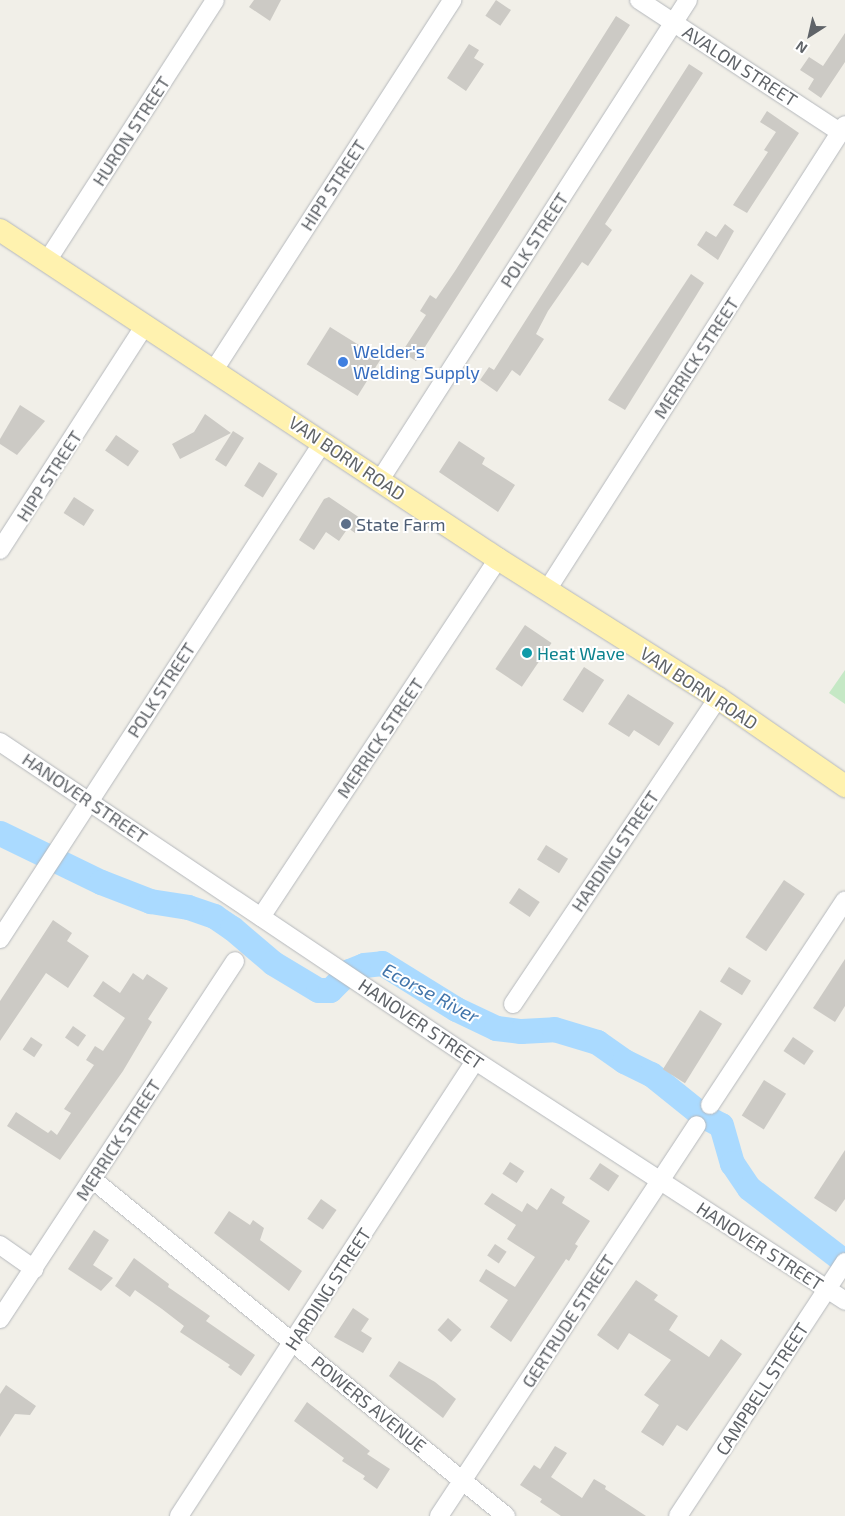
<!DOCTYPE html>
<style>
body{margin:0}
#map{position:relative;width:845px;height:1516px;overflow:hidden;background:#f1efe8;font-family:"Exo 2",sans-serif}
div>[style]{position:absolute}
.green>*{inset:0;background:#c5e8c5}
.river>*{height:25px;margin:-12.5px;padding:0 12.5px;transform-origin:12.5px;border-radius:12.5px;background:#aadaff}
.building>*{inset:0;background:#cccac5;transform-origin:0 0}
.roads{filter:drop-shadow(0 0 1px #b5b8bc) drop-shadow(0 0 1px #b5b8bc)}
.minor>*{height:18px;margin:-9px;padding:0 9px;transform-origin:9px;border-radius:9px;background:#fff}
.major>*{height:22px;margin:-11px;padding:0 11px;transform-origin:11px;border-radius:11px;background:#fff2af}
.dots>*{width:14px;height:14px;translate:-50% -50%;box-sizing:border-box;border:2px solid #fff;border-radius:50%}
span{translate:-50% -50%;white-space:nowrap;text-align:center;line-height:1.15;-webkit-text-stroke:4px #fff;paint-order:stroke}
.street-label{font-size:18px;color:#5f6368}
.shop-label{font-size:18px;color:#366cbe}
.left{translate:0 -50%;text-align:left}
.service-label{font-size:18px;color:#4e5e75}
.culture-label{font-size:18px;color:#0d838f}
.water-label{font-size:19px;color:#4174aa;font-style:italic}
.north{position:absolute;left:785px;top:10px;width:50px;height:50px;-webkit-text-stroke:4px #fff;paint-order:stroke;rotate:215deg;font-size:14px;font-weight:700;line-height:20px;text-align:center;color:#5f6368}
.north::after{content:'';display:block;margin:auto;width:18px;height:22px;background:#5f6368;clip-path:polygon(50% 0,100% 100%,50% 72%,0 100%)}
</style>
<div id="map">
<div class="green">
<i style="clip-path:polygon(845px 670px,845px 704px,829px 693px)"></i>
</div>
<div class="river">
<i style="left:0;top:833px;width:112px;rotate:25.9deg"></i>
<i style="left:101px;top:882px;width:53px;rotate:21.2deg"></i>
<i style="left:150px;top:901px;width:38px;rotate:9deg"></i>
<i style="left:188px;top:907px;width:28px;rotate:19deg"></i>
<i style="left:214px;top:916px;width:22px;rotate:34deg"></i>
<i style="left:232px;top:928px;width:54px;rotate:40.5deg"></i>
<i style="left:273px;top:963px;width:52px;rotate:31deg"></i>
<i style="left:318px;top:990px;width:12px"></i>
<i style="left:330px;top:990px;width:27px;rotate:-45deg"></i>
<i style="left:349px;top:971px;width:16px;rotate:-22deg"></i>
<i style="left:364px;top:965px;width:18px;rotate:-6deg"></i>
<i style="left:382px;top:963px;width:87px;rotate:31.9deg"></i>
<i style="left:456px;top:1009px;width:44px;rotate:25.4deg"></i>
<i style="left:496px;top:1028px;width:25px;rotate:7deg"></i>
<i style="left:521px;top:1031px;width:33px;rotate:-3deg"></i>
<i style="left:554px;top:1029px;width:45px;rotate:16.8deg"></i>
<i style="left:597px;top:1042px;width:33px;rotate:35deg"></i>
<i style="left:624px;top:1061px;width:30px;rotate:26deg"></i>
<i style="left:651px;top:1074px;width:65px;rotate:38.8deg"></i>
<i style="left:702px;top:1115px;width:21px;rotate:28deg"></i>
<i style="left:721px;top:1125px;width:40px;rotate:74deg"></i>
<i style="left:732px;top:1163px;width:30px;rotate:56deg"></i>
<i style="left:749px;top:1188px;width:121px;rotate:37.6deg"></i>
</div>
<div class="building">
<i style="clip-path:polygon(254px 0,281px 0,270px 21px,249px 7px)"></i>
<i style="left:496px;top:0;width:18px;height:19px;rotate:34deg"></i>
<i style="clip-path:polygon(616px 16px,630px 25px,416px 361px,402px 352px,426px 315px,420px 311px,430px 295px,436px 299px,455px 271px)"></i>
<i style="clip-path:polygon(845px 33px,845px 62px,821px 98px,808px 89px,814px 79px,800px 70px,809px 57px,823px 66px)"></i>
<i style="clip-path:polygon(469px 44px,479px 50px,474px 58px,484px 64px,466px 91px,447px 78px)"></i>
<i style="clip-path:polygon(689px 64px,703px 73px,605px 224px,612px 230px,588px 266px,582px 262px,548px 311px,536px 334px,544px 339px,520px 376px,512px 370px,497px 392px,480px 380px,489px 367px,494px 370px)"></i>
<i style="clip-path:polygon(767px 111px,799px 133px,747px 213px,733px 205px,768px 152px,764px 150px,776px 132px,760px 122px)"></i>
<i style="clip-path:polygon(725px 224px,734px 231px,718px 260px,697px 245px,706px 231px,716px 237px)"></i>
<i style="clip-path:polygon(691px 274px,704px 283px,625px 410px,608px 400px)"></i>
<i style="left:330px;top:327px;width:60px;height:44px;rotate:32deg"></i>
<i style="clip-path:polygon(20px 405px,45px 421px,17px 455px,0 444px,0 439px)"></i>
<i style="clip-path:polygon(205px 414px,231px 433px,180px 459px,172px 444px,194px 432px)"></i>
<i style="left:233px;top:431px;width:13px;height:34px;rotate:32deg"></i>
<i style="left:116px;top:435px;width:28px;height:19px;rotate:35deg"></i>
<i style="clip-path:polygon(459px 441px,485px 458px,482px 464px,515px 485px,498px 512px,439px 472px)"></i>
<i style="left:259px;top:462px;width:22px;height:28px;rotate:32deg"></i>
<i style="left:74px;top:497px;width:24px;height:19px;rotate:33deg"></i>
<i style="clip-path:polygon(329px 497px,363px 520px,355px 533px,348px 528px,339px 541px,326px 532px,314px 550px,299px 540px,324px 499px)"></i>
<i style="left:525px;top:625px;width:32px;height:53px;rotate:34deg"></i>
<i style="left:584px;top:667px;width:24px;height:39px;rotate:33deg"></i>
<i style="clip-path:polygon(628px 694px,674px 723px,659px 746px,634px 730px,629px 737px,608px 724px)"></i>
<i style="left:546px;top:845px;width:26px;height:17px;rotate:32deg"></i>
<i style="left:784px;top:880px;width:25px;height:69px;rotate:34deg"></i>
<i style="left:519px;top:888px;width:25px;height:18px;rotate:34deg"></i>
<i style="clip-path:polygon(53px 920px,72px 933px,67px 941px,89px 956px,68px 988px,46px 973px,0 1041px,0 1001px)"></i>
<i style="clip-path:polygon(845px 959px,845px 1006px,835px 1022px,813px 1008px)"></i>
<i style="left:729px;top:967px;width:26px;height:17px;rotate:32deg"></i>
<i style="clip-path:polygon(133px 973px,143px 980px,147px 974px,168px 988px,148px 1019px,152px 1022px,123px 1071px,60px 1160px,7px 1126px,16px 1112px,48px 1133px,51px 1130px,57px 1135px,71px 1113px,64px 1109px,94px 1065px,86px 1060px,95px 1046px,103px 1051px,125px 1018px,93px 996px,103px 981px,120px 993px)"></i>
<i style="left:700px;top:1010px;width:26px;height:70px;rotate:32deg"></i>
<i style="left:73px;top:1026px;width:16px;height:14px;rotate:35deg"></i>
<i style="left:31px;top:1037px;width:14px;height:15px;rotate:34deg"></i>
<i style="left:793px;top:1037px;width:25px;height:17px;rotate:34deg"></i>
<i style="left:764px;top:1080px;width:26px;height:42px;rotate:32deg"></i>
<i style="clip-path:polygon(845px 1150px,845px 1199px,836px 1212px,814px 1198px)"></i>
<i style="left:510px;top:1162px;width:17px;height:14px;rotate:33deg"></i>
<i style="left:600px;top:1163px;width:23px;height:19px;rotate:34deg"></i>
<i style="clip-path:polygon(551px 1188px,565px 1197px,562px 1203px,590px 1221px,575px 1244px,578px 1246px,569px 1261px,566px 1259px,511px 1342px,490px 1327px,508px 1300px,479px 1281px,486px 1269px,515px 1287px,535px 1257px,507px 1239px,516px 1225px,484px 1204px,492px 1193px,522px 1212px,527px 1203px,537px 1210px)"></i>
<i style="left:321px;top:1199px;width:19px;height:24px;rotate:35deg"></i>
<i style="clip-path:polygon(229px 1211px,250px 1225px,253px 1220px,264px 1228px,260px 1240px,302px 1271px,289px 1291px,214px 1233px)"></i>
<i style="clip-path:polygon(94px 1230px,109px 1240px,93px 1265px,113px 1278px,101px 1291px,68px 1269px)"></i>
<i style="left:495px;top:1244px;width:14px;height:14px;rotate:34deg"></i>
<i style="clip-path:polygon(134px 1258px,169px 1284px,168px 1287px,210px 1316px,206px 1321px,255px 1355px,241px 1376px,228px 1367px,230px 1365px,180px 1332px,184px 1326px,162px 1309px,135px 1290px,130px 1297px,115px 1286px)"></i>
<i style="clip-path:polygon(636px 1280px,658px 1295px,654px 1300px,678px 1316px,669px 1330px,709px 1357px,721px 1339px,742px 1354px,687px 1431px,677px 1425px,663px 1446px,641px 1432px,659px 1405px,644px 1395px,671px 1360px,629px 1333px,618px 1350px,597px 1335px)"></i>
<i style="clip-path:polygon(353px 1308px,369px 1319px,361px 1331px,372px 1338px,363px 1353px,334px 1337px)"></i>
<i style="left:448px;top:1318px;width:18px;height:16px;rotate:41deg"></i>
<i style="clip-path:polygon(399px 1361px,435px 1382px,456px 1399px,443px 1418px,389px 1376px)"></i>
<i style="clip-path:polygon(6px 1385px,36px 1406px,30px 1415px,15px 1414px,0 1437px,0 1394px)"></i>
<i style="clip-path:polygon(307px 1402px,370px 1451px,367px 1454px,390px 1469px,377px 1489px,363px 1479px,365px 1476px,342px 1461px,344px 1458px,294px 1421px)"></i>
<i style="clip-path:polygon(555px 1446px,567px 1453px,551px 1477px,582px 1498px,594px 1479px,606px 1486px,605px 1489px,646px 1516px,561px 1516px,540px 1502px,542px 1499px,520px 1485px,534px 1465px,540px 1469px)"></i>
</div>
<div class="roads">
<div class="minor">
<i style="left:639px;top:0;width:240px;rotate:33.3deg"></i>
<i style="left:47px;top:261px;width:310px;rotate:-57.2deg"></i>
<i style="left:214px;top:370px;width:440px;rotate:-57.2deg"></i>
<i style="left:380px;top:480px;width:570px;rotate:-57.31deg"></i>
<i style="left:0;top:550px;width:268px;rotate:-57.2deg"></i>
<i style="left:547px;top:590px;width:552px;rotate:-57.35deg"></i>
<i style="left:0;top:742px;width:556px;rotate:33.86deg"></i>
<i style="left:462px;top:1052px;width:457px;rotate:33deg"></i>
<i style="left:261px;top:917px;width:429px;rotate:-56.5deg"></i>
<i style="left:0;top:939px;width:593px;rotate:-56.98deg"></i>
<i style="left:513px;top:1004px;width:368px;rotate:-56.2deg"></i>
<i style="left:710px;top:1105px;width:245px;rotate:-56.6deg"></i>
<i style="left:92px;top:1179px;width:534px;rotate:39.15deg"></i>
<i style="left:0;top:1245px;width:42px;rotate:35.2deg"></i>
<i style="left:0;top:1319px;width:428px;rotate:-56.7deg"></i>
<i style="left:179px;top:1516px;width:543px;rotate:-56.95deg"></i>
<i style="left:439px;top:1516px;width:468px;rotate:-56.6deg"></i>
<i style="left:678px;top:1516px;width:304px;rotate:-56.7deg"></i>
</div>
<div class="major">
<i style="left:0;top:230px;width:597px;rotate:33.45deg"></i>
<i style="left:498px;top:559px;width:260px;rotate:32.3deg"></i>
<i style="left:718px;top:698px;width:155px;rotate:34.7deg"></i>
</div>
</div>
<div class="dots">
<i style="left:343px;top:362px;background:#3f7fe0"></i>
<i style="left:346px;top:524px;background:#5c6f8a"></i>
<i style="left:527px;top:653px;background:#0f9aa8"></i>
</div>
<div class="street-label">
<span style="left:740px;top:66px;rotate:33deg">AVALON STREET</span>
<span style="left:131px;top:131px;rotate:-57deg">HURON STREET</span>
<span style="left:333px;top:185px;rotate:-57deg">HIPP STREET</span>
<span style="left:534px;top:240px;rotate:-57deg">POLK STREET</span>
<span style="left:696px;top:358px;rotate:-57deg">MERRICK STREET</span>
<span style="left:347px;top:458px;rotate:34deg">VAN BORN ROAD</span>
<span style="left:49px;top:476px;rotate:-57deg">HIPP STREET</span>
<span style="left:699px;top:688px;rotate:33deg">VAN BORN ROAD</span>
<span style="left:161px;top:690px;rotate:-57deg">POLK STREET</span>
<span style="left:380px;top:738px;rotate:-56deg">MERRICK STREET</span>
<span style="left:85px;top:798px;rotate:34deg">HANOVER STREET</span>
<span style="left:615px;top:851px;rotate:-56deg">HARDING STREET</span>
<span style="left:421px;top:1024px;rotate:34deg">HANOVER STREET</span>
<span style="left:118px;top:1140px;rotate:-57deg">MERRICK STREET</span>
<span style="left:760px;top:1246px;rotate:33deg">HANOVER STREET</span>
<span style="left:328px;top:1289px;rotate:-57deg">HARDING STREET</span>
<span style="left:568px;top:1321px;rotate:-57deg">GERTRUDE STREET</span>
<span style="left:762px;top:1389px;rotate:-57deg">CAMPBELL STREET</span>
<span style="left:369px;top:1404px;rotate:39deg">POWERS AVENUE</span>
</div>
<div class="shop-label">
<span class="left" style="left:353px;top:362px">Welder's<br>Welding Supply</span>
</div>
<div class="service-label">
<span class="left" style="left:356px;top:524px">State Farm</span>
</div>
<div class="culture-label">
<span class="left" style="left:537px;top:653px">Heat Wave</span>
</div>
<div class="water-label">
<span style="left:431px;top:993px;rotate:28deg">Ecorse River</span>
</div>
<div class="north">N</div>
</div>
